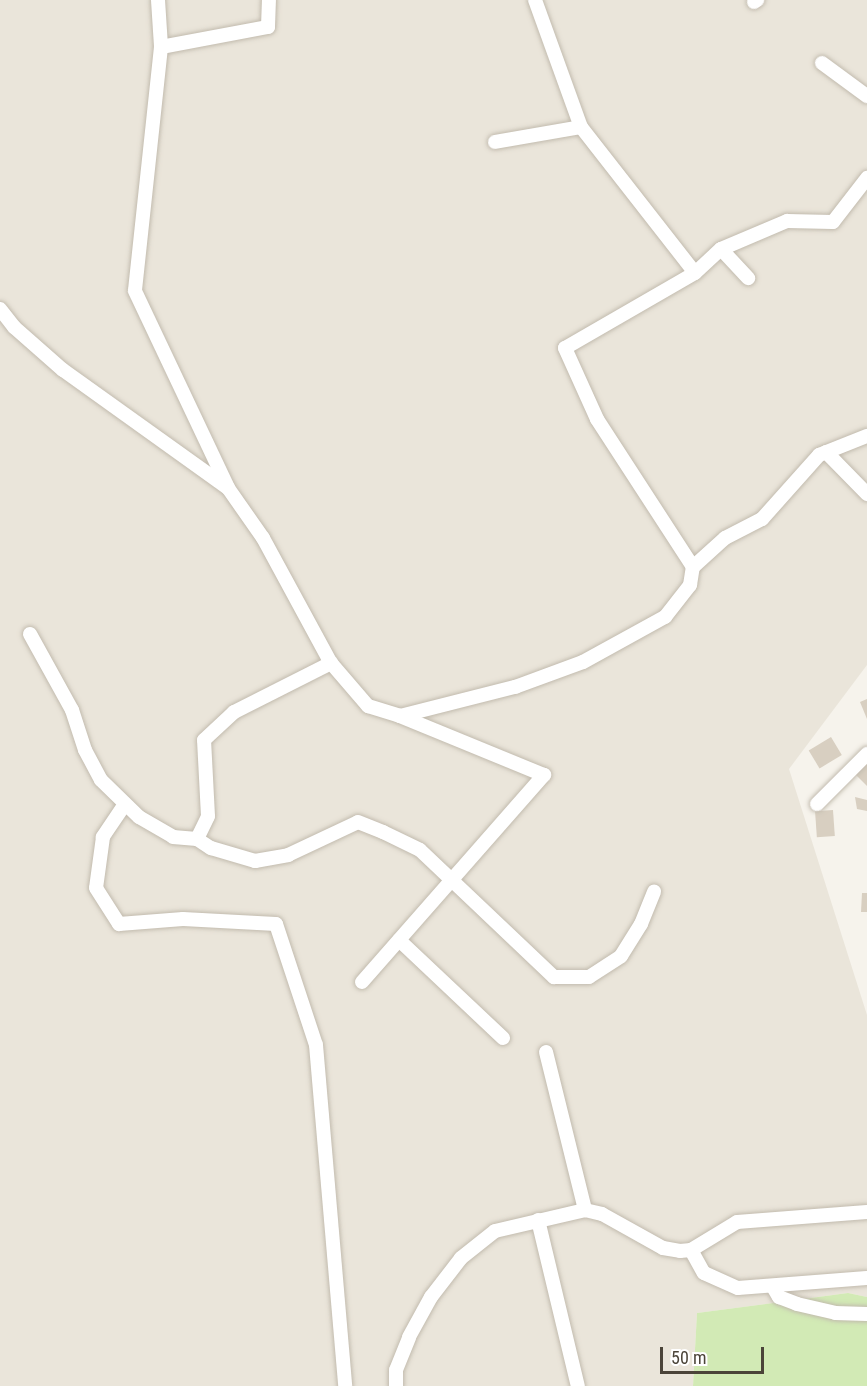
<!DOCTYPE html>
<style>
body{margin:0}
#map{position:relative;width:867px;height:1386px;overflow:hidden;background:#f6f3ec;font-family:"Roboto Condensed",sans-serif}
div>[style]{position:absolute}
.residential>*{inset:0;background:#eae5da}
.green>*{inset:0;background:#d2eab5}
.building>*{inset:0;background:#d8cfc1;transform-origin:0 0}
.roads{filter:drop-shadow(0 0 2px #c2bbae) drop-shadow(0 0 2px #c2bbae)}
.minor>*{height:14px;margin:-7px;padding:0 7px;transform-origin:7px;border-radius:7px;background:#fff}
span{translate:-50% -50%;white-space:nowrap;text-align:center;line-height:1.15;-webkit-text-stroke:6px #fff;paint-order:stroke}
.scale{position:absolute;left:660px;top:1347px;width:104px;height:27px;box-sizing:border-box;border:3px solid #4b4439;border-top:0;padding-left:8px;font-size:18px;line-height:21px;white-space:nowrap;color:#4b4439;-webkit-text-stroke:4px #fff;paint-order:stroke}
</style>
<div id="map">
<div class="residential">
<i style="clip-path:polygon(0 0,867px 0,867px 665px,789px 769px,867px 1015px,867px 1297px,848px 1293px,697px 1313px,693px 1386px,0 1386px)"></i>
</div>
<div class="green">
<i style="clip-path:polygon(848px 1293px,867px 1297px,867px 1386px,693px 1386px,697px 1313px)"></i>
</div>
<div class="building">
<i style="clip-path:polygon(867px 699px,867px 719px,860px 702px)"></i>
<i style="left:831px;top:737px;width:21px;height:26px;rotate:59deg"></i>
<i style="clip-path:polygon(867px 762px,867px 786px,855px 774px)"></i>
<i style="clip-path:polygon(855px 797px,867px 800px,867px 811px,857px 809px)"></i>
<i style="left:833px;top:810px;width:26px;height:18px;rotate:86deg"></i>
<i style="clip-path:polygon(862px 893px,867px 893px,867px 912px,861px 912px)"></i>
</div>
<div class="roads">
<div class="minor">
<i style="left:158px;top:0;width:47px;rotate:86.3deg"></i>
<i style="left:161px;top:47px;width:245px;rotate:96.1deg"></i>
<i style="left:135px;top:291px;width:216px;rotate:64.7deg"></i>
<i style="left:535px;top:0;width:135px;rotate:70.1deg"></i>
<i style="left:581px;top:127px;width:185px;rotate:52deg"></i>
<i style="left:754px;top:2px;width:4px;rotate:-34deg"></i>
<i style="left:161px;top:47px;width:109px;rotate:-10.6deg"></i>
<i style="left:268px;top:27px;width:27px;rotate:-88deg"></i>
<i style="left:822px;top:63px;width:56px;rotate:36.3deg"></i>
<i style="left:495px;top:142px;width:87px;rotate:-9.9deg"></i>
<i style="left:721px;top:249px;width:40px;rotate:47deg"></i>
<i style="left:0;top:309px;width:23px;rotate:52deg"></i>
<i style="left:14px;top:327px;width:65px;rotate:41.3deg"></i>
<i style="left:63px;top:370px;width:203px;rotate:35.6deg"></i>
<i style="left:228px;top:488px;width:61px;rotate:55deg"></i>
<i style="left:263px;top:538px;width:142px;rotate:61.5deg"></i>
<i style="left:331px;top:663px;width:57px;rotate:49.3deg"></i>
<i style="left:368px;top:706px;width:34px;rotate:17deg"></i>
<i style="left:400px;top:716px;width:119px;rotate:-14.2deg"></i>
<i style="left:515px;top:687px;width:72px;rotate:-20.2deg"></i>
<i style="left:583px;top:662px;width:94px;rotate:-28.8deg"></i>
<i style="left:665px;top:617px;width:41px;rotate:-52deg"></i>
<i style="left:690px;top:585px;width:18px;rotate:-81deg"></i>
<i style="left:693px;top:567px;width:43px;rotate:-42.2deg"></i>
<i style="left:725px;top:538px;width:42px;rotate:-27.2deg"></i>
<i style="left:762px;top:519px;width:86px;rotate:-48.3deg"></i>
<i style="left:819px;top:455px;width:52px;rotate:-21.6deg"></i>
<i style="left:826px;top:452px;width:59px;rotate:45.7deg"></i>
<i style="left:693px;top:567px;width:176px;rotate:-123deg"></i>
<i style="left:597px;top:419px;width:78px;rotate:-114.3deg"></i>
<i style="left:565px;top:348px;width:150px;rotate:-30deg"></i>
<i style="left:695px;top:273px;width:35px;rotate:-43deg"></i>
<i style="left:721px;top:249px;width:72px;rotate:-23deg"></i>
<i style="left:787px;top:221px;width:46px;rotate:1.2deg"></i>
<i style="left:833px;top:222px;width:56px;rotate:-52.3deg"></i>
<i style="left:30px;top:634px;width:87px;rotate:61.1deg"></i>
<i style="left:72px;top:710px;width:42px;rotate:72deg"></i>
<i style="left:85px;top:750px;width:34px;rotate:62deg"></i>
<i style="left:101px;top:780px;width:53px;rotate:44.2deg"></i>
<i style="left:139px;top:817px;width:39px;rotate:30deg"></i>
<i style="left:173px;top:837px;width:24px;rotate:5deg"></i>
<i style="left:197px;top:839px;width:25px;rotate:-64deg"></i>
<i style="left:208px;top:816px;width:76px;rotate:-93deg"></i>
<i style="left:204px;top:740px;width:41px;rotate:-43deg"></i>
<i style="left:234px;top:712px;width:109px;rotate:-26.8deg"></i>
<i style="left:125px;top:804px;width:40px;rotate:124deg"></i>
<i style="left:103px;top:837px;width:51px;rotate:97.8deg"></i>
<i style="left:96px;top:888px;width:43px;rotate:57.4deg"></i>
<i style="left:119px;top:924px;width:64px;rotate:-4.5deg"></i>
<i style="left:183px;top:919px;width:93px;rotate:3.1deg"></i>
<i style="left:276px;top:924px;width:127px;rotate:71.7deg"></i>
<i style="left:316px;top:1045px;width:342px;rotate:85.1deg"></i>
<i style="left:817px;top:804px;width:71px;rotate:-45deg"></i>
<i style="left:197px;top:839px;width:17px;rotate:33deg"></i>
<i style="left:211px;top:848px;width:46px;rotate:16.5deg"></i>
<i style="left:255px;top:861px;width:34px;rotate:-10deg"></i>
<i style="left:288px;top:855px;width:77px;rotate:-25.2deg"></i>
<i style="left:358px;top:822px;width:27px;rotate:22deg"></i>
<i style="left:383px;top:832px;width:41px;rotate:25.9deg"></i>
<i style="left:420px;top:850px;width:185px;rotate:43.5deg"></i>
<i style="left:554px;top:977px;width:35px"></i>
<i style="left:589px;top:977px;width:38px;rotate:-33deg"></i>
<i style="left:621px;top:956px;width:38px;rotate:-58deg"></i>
<i style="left:641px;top:924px;width:35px;rotate:-68deg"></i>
<i style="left:399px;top:940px;width:143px;rotate:43.3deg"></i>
<i style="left:362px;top:982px;width:276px;rotate:-48.7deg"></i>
<i style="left:544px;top:775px;width:156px;rotate:-157.7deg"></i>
<i style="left:546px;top:1052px;width:163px;rotate:76.1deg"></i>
<i style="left:538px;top:1220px;width:171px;rotate:76.5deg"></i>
<i style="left:691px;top:1250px;width:26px;rotate:61deg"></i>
<i style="left:704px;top:1273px;width:37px;rotate:24deg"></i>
<i style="left:738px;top:1288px;width:129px;rotate:-4.4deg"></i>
<i style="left:773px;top:1287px;width:12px;rotate:59deg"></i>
<i style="left:779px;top:1297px;width:19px;rotate:21deg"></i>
<i style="left:797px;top:1304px;width:39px;rotate:13deg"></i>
<i style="left:835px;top:1313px;width:32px;rotate:2deg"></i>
<i style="left:396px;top:1386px;width:16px;rotate:-90deg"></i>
<i style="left:396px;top:1370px;width:35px;rotate:-68deg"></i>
<i style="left:409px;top:1337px;width:46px;rotate:-61.2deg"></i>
<i style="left:431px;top:1297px;width:49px;rotate:-52.4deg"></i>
<i style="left:461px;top:1258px;width:43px;rotate:-38.5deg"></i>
<i style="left:495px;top:1231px;width:92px;rotate:-13.1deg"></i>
<i style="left:585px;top:1210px;width:17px;rotate:13deg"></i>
<i style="left:602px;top:1214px;width:70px;rotate:29.1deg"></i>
<i style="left:663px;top:1248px;width:17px;rotate:10deg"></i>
<i style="left:680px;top:1251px;width:11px;rotate:-5deg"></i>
<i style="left:691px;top:1250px;width:54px;rotate:-31.3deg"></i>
<i style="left:737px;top:1222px;width:130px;rotate:-4.4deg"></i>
</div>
</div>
<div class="scale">50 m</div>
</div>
